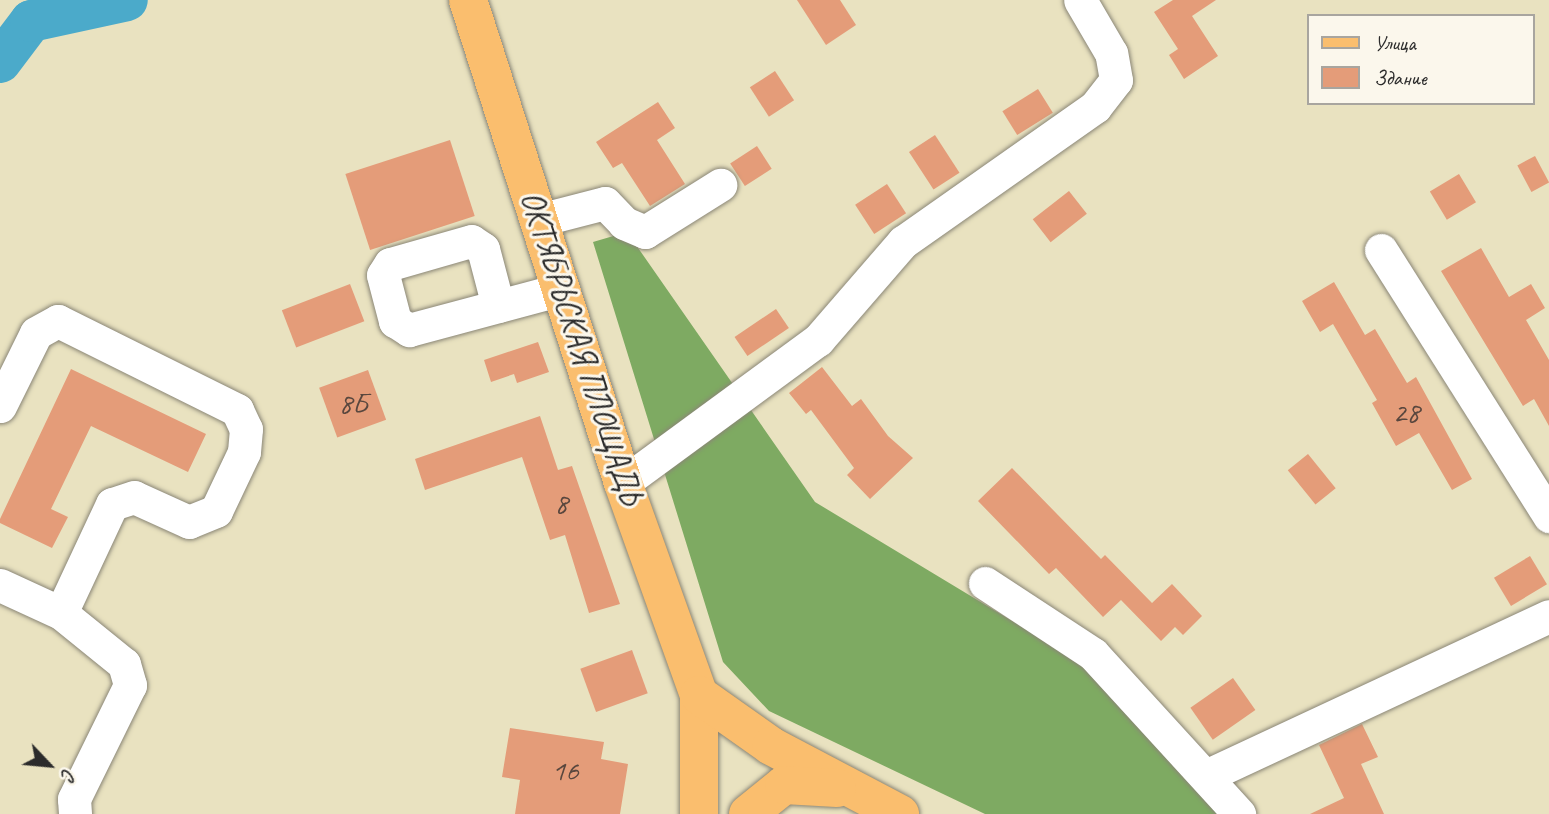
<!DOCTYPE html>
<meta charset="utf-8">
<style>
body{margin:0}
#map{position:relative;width:1549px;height:814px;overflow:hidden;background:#e9e2c0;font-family:Caveat,sans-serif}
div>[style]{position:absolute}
.forest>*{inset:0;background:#7eaa62}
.river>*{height:42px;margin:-21px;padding:0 21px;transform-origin:21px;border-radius:21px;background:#4baaca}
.building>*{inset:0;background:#e49c79;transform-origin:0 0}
.roads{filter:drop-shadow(0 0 2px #8a8676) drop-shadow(0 0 2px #8a8676)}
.minor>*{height:33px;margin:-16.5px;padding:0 16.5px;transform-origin:16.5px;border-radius:16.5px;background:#fff}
.major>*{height:38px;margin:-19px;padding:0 19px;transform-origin:19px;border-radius:19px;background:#fabe6e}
span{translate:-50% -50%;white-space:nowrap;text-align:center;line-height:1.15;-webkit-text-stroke:6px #fbf7ec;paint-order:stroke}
.number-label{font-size:30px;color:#59473e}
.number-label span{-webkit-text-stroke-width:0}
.street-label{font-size:33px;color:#2b2b2b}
.legend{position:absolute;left:1307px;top:14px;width:228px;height:91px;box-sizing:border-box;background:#fbf7ec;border:2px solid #a8a59f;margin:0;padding:9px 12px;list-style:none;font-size:21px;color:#2b2b2b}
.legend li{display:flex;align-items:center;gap:14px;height:35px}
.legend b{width:35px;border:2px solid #a8a59f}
.north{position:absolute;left:14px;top:730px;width:70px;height:70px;-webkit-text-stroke:5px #fbf7ec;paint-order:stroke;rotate:116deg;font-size:19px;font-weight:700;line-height:28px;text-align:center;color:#2b2b2b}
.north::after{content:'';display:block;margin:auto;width:24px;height:32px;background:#2b2b2b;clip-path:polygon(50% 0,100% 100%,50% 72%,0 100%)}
</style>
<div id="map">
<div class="forest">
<i style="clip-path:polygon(627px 232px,815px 502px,1097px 672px,1225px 814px,985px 814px,769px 711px,723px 662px,593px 242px)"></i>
</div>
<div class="river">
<i style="left:0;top:62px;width:51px;rotate:-52.9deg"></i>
<i style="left:31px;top:21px;width:98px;rotate:-12.3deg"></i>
</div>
<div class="building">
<i style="clip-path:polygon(797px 0,840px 0,856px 25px,826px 45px)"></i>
<i style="clip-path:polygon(1173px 0,1216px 0,1192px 16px,1218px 56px,1184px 79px,1169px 55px,1178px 49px,1154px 12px)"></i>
<i style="left:775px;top:71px;width:35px;height:30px;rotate:57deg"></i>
<i style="left:1038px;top:89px;width:28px;height:42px;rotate:58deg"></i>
<i style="clip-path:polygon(658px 102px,675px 128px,657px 140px,685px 184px,650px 206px,622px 163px,613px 168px,596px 142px)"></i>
<i style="left:935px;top:135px;width:45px;height:31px;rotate:57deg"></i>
<i style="left:450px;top:140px;width:80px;height:110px;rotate:72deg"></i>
<i style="left:757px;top:146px;width:27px;height:32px;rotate:57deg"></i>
<i style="left:1535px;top:156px;width:30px;height:20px;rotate:62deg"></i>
<i style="left:1459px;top:174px;width:33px;height:34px;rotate:59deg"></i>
<i style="left:887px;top:184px;width:35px;height:38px;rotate:57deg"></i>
<i style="left:1069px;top:191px;width:29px;height:46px;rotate:52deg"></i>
<i style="clip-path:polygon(1481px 248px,1509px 297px,1531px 284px,1545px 308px,1526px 320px,1549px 360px,1549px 426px,1534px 399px,1523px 406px,1441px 271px)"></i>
<i style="clip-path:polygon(1334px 282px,1365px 335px,1375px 329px,1407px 383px,1416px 377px,1472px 479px,1452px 490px,1419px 433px,1396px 446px,1372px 403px,1377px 400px,1333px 324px,1320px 332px,1302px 301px)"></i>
<i style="left:350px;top:284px;width:40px;height:73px;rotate:69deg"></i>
<i style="left:776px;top:309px;width:23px;height:50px;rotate:56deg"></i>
<i style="clip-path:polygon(538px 342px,549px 372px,517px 383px,514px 374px,491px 382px,484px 360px)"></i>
<i style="clip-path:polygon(822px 367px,852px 406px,861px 399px,888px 436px,913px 458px,870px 499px,847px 475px,854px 468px,811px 410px,806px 414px,789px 393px)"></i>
<i style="clip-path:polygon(71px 369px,206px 434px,188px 472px,91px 426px,51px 509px,68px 517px,52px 548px,0 523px,0 519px)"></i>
<i style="left:368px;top:370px;width:53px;height:52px;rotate:70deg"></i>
<i style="clip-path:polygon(540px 416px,558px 470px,572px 466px,620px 604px,589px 613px,565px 535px,550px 540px,522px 457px,425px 490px,415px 459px)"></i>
<i style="left:1308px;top:454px;width:44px;height:26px;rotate:51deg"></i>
<i style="clip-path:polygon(1012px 468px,1101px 559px,1105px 555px,1152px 603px,1172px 584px,1202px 616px,1183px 635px,1175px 627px,1161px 641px,1121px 600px,1103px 617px,1056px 568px,1049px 574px,978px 501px)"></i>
<i style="left:1530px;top:556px;width:33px;height:42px;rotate:59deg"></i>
<i style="left:632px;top:650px;width:46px;height:55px;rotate:70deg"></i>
<i style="left:1233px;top:678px;width:39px;height:52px;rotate:55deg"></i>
<i style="clip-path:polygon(1362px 724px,1378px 757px,1361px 764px,1384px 814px,1310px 814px,1344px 798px,1319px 745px)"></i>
<i style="clip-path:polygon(510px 728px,604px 742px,601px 759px,628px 764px,620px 814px,515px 814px,520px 780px,502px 777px)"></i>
</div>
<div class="roads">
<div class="minor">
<i style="left:539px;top:220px;width:68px;rotate:-14.4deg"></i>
<i style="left:605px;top:203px;width:28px;rotate:46deg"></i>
<i style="left:624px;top:223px;width:23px;rotate:23deg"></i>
<i style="left:645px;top:232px;width:89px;rotate:-32.1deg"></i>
<i style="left:1381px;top:250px;width:315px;rotate:57.7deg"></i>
<i style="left:498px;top:306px;width:59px;rotate:-104.7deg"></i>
<i style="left:483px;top:249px;width:14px;rotate:-146deg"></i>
<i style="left:471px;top:241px;width:84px;rotate:164.1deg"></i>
<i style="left:390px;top:264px;width:13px;rotate:122deg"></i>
<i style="left:383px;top:275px;width:48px;rotate:75.4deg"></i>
<i style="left:395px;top:321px;width:17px;rotate:33deg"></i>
<i style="left:409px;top:330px;width:158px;rotate:-15deg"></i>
<i style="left:0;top:406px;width:81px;rotate:-63.7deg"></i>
<i style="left:36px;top:333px;width:25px;rotate:-29deg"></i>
<i style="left:58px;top:321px;width:200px;rotate:26.4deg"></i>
<i style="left:237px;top:410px;width:21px;rotate:65deg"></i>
<i style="left:246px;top:429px;width:23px;rotate:95deg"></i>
<i style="left:244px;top:452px;width:65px;rotate:115.4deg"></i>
<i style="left:216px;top:511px;width:29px;rotate:158deg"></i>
<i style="left:189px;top:522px;width:60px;rotate:-155.6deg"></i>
<i style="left:134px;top:497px;width:23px;rotate:162deg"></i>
<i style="left:112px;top:504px;width:120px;rotate:115.1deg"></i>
<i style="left:623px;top:483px;width:242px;rotate:-36.3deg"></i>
<i style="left:818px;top:340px;width:130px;rotate:-49.1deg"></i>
<i style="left:903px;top:242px;width:235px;rotate:-35.1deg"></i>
<i style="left:1095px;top:107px;width:34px;rotate:-52deg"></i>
<i style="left:1116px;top:80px;width:27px;rotate:-100deg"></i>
<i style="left:1111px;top:53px;width:61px;rotate:-120.3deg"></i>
<i style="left:985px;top:583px;width:129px;rotate:33.3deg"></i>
<i style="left:1093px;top:654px;width:217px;rotate:47.6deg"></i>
<i style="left:0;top:585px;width:67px;rotate:24.7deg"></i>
<i style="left:61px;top:613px;width:81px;rotate:39deg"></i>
<i style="left:124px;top:664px;width:22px;rotate:74deg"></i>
<i style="left:130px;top:685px;width:127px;rotate:116.2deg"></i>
<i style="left:74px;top:799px;width:15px;rotate:86deg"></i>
<i style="left:1206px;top:776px;width:378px;rotate:-25deg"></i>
</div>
<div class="major">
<i style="left:468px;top:0;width:507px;rotate:72.21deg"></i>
<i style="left:623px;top:483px;width:225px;rotate:70.3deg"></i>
<i style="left:699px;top:695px;width:119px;rotate:90deg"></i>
<i style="left:699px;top:695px;width:88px;rotate:35.3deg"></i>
<i style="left:771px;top:746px;width:146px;rotate:27.8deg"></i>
<i style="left:748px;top:814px;width:46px;rotate:-38.9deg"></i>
<i style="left:784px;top:785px;width:53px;rotate:3.2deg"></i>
</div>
</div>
<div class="number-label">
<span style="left:353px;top:403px">8Б</span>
<span style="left:1406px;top:412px">28</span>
<span style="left:561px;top:503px">8</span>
<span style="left:565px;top:770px">16</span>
</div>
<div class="street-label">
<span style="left:581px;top:348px;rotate:72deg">ОКТЯБРЬСКАЯ ПЛОЩАДЬ</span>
</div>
<ul class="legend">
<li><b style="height:9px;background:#fabe6e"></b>Улица</li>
<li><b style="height:19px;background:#e49c79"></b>Здание</li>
</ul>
<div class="north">С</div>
</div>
